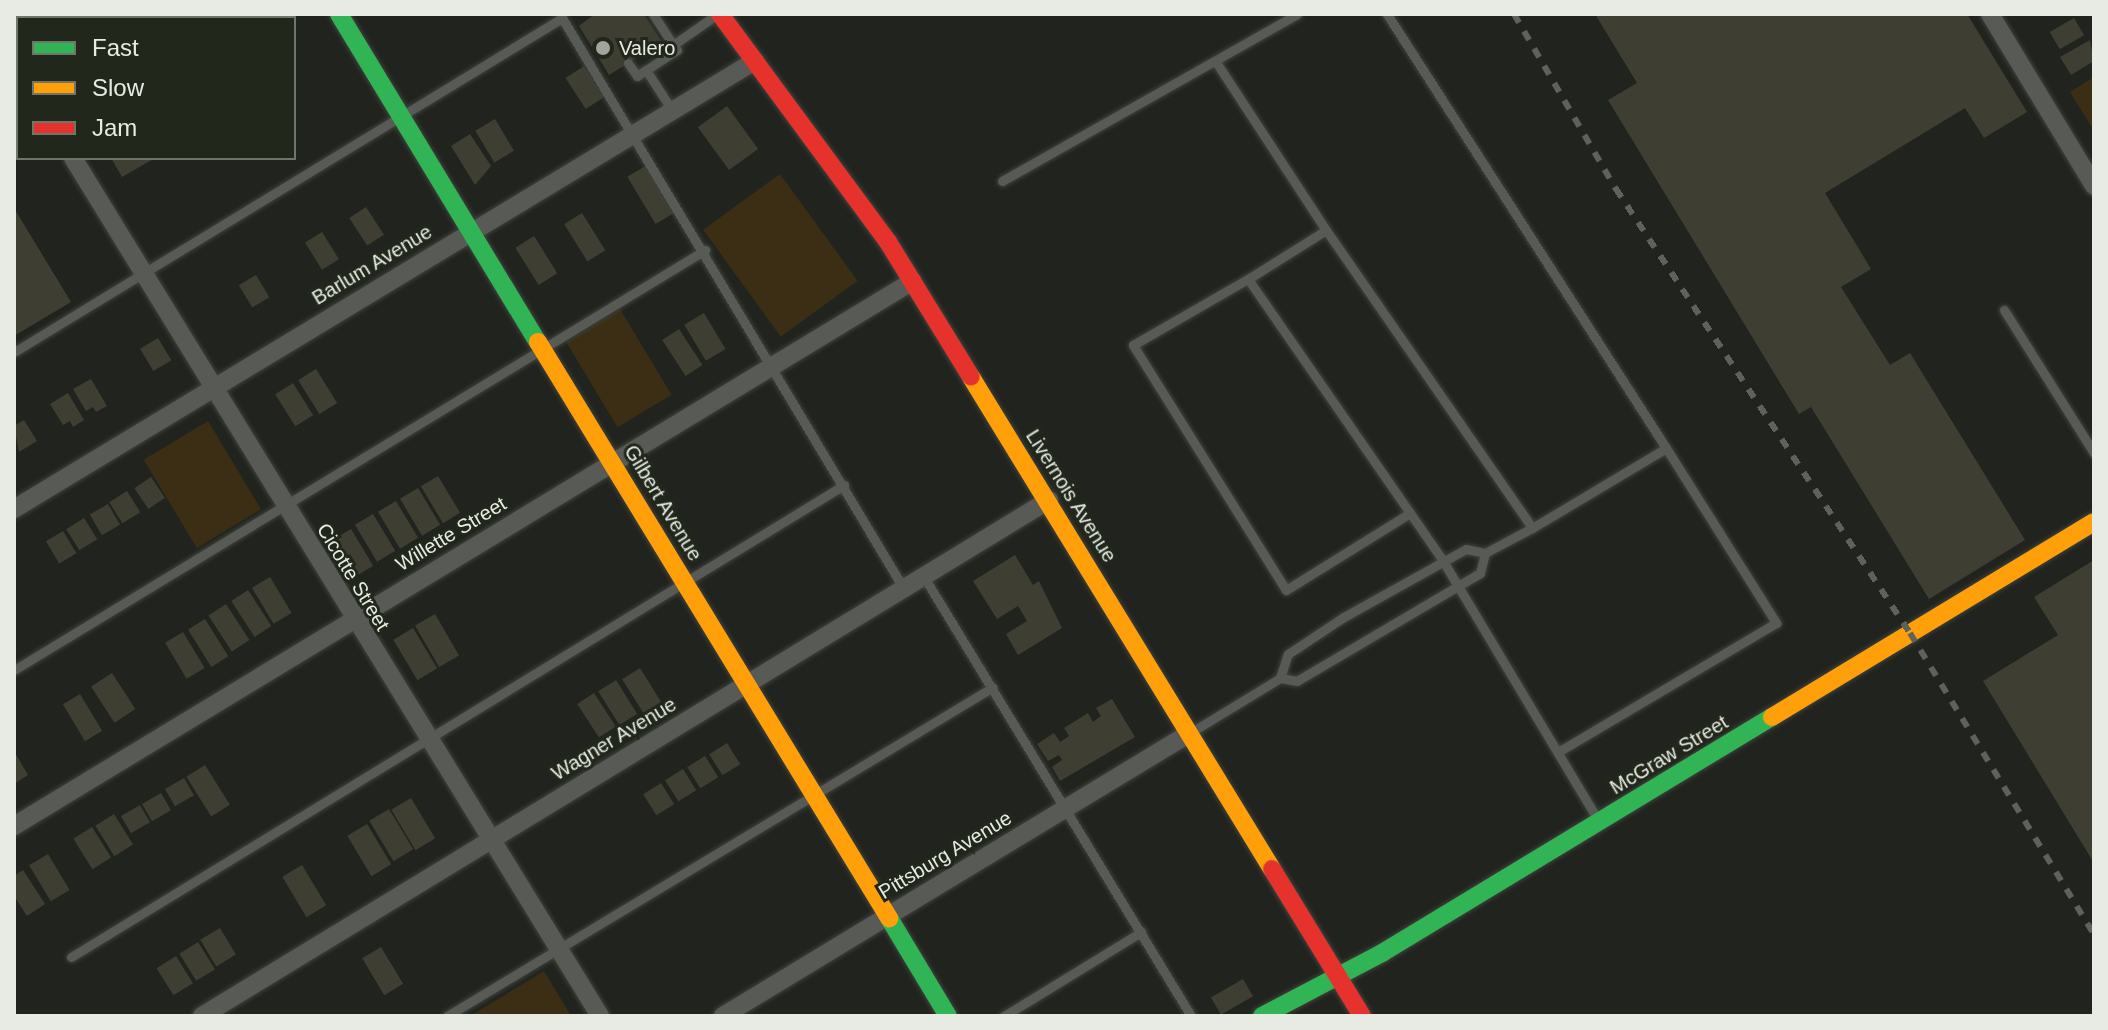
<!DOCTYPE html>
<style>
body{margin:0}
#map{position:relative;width:2108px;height:1030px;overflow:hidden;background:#21241e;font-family:Helvetica,sans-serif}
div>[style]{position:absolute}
.green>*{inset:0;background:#3b2e14;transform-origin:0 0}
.building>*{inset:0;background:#3e3f32;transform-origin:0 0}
.roads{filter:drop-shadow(0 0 2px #3f413c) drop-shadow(0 0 2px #3f413c)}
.lane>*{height:9px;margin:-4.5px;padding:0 4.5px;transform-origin:4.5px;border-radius:4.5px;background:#575a55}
.street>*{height:18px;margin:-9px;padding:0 9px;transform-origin:9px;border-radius:9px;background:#575a55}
.fast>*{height:18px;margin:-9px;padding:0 9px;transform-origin:9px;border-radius:9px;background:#30b455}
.slow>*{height:18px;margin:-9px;padding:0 9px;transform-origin:9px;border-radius:9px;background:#ff9f0a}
.jam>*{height:18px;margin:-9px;padding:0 9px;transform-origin:9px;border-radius:9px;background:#e5322d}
.rail>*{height:6px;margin-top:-3px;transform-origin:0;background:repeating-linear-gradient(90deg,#5f615d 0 10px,transparent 0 20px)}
.dots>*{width:22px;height:22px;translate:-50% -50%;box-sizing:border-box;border:4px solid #21271b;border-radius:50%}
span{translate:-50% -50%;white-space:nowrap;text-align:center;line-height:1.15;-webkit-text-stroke:6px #21271b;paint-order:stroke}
.poi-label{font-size:20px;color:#e7ebe3}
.left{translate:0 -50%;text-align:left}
.street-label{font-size:20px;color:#e7ebe3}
.frame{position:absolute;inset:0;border:16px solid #e7ebe3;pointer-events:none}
.legend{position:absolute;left:16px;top:16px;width:280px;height:144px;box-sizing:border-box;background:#21271b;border:2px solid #70756b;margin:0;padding:10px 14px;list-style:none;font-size:24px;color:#e7ebe3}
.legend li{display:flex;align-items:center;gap:16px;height:40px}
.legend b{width:40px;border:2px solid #70756b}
</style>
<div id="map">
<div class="green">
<i style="clip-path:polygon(2094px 77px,2094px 131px,2070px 92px)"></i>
<i style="left:780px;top:174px;width:132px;height:95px;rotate:54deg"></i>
<i style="left:620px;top:309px;width:100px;height:63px;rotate:59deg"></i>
<i style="left:208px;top:421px;width:103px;height:75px;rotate:59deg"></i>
<i style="clip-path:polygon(544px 971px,571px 1016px,470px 1016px)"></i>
</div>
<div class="building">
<i style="clip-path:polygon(595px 14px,644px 14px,662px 42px,609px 75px,579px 26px)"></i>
<i style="clip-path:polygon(1595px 14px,1967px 14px,2027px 112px,1984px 138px,1965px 108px,1825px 193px,1871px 269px,1841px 287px,1890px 365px,1910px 353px,2025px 540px,1929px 599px,1811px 407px,1799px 414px,1608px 100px,1637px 83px)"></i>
<i style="left:2074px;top:18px;width:20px;height:28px;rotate:60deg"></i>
<i style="clip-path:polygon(2090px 40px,2094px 61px,2071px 75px,2060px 57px)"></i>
<i style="left:584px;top:66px;width:37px;height:22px;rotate:57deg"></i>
<i style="left:727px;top:106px;width:53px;height:36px;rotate:54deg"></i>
<i style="left:495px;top:119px;width:37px;height:23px;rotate:59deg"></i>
<i style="clip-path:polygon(470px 134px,491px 166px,475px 185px,451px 146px)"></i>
<i style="clip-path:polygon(111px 158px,155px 158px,122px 177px)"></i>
<i style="left:647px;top:165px;width:55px;height:23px;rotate:59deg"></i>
<i style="left:366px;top:207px;width:33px;height:20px;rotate:57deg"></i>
<i style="clip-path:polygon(14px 208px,71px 302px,14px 336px)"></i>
<i style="left:582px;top:213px;width:44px;height:21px;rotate:58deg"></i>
<i style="left:322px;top:232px;width:32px;height:20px;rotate:58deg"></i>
<i style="left:534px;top:236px;width:44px;height:22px;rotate:58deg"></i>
<i style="left:256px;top:275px;width:26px;height:20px;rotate:59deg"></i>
<i style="left:704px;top:313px;width:42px;height:23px;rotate:59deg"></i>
<i style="left:679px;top:329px;width:43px;height:20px;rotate:57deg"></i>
<i style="left:158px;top:338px;width:26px;height:21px;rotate:59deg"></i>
<i style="left:316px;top:369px;width:40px;height:21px;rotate:58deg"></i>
<i style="clip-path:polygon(91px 379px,107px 406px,96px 412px,93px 407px,86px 411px,73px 389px)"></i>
<i style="left:293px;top:383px;width:38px;height:21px;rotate:58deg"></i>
<i style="clip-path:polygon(68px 393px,84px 420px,73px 427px,70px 421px,63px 425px,50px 404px)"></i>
<i style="clip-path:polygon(24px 420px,37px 441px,19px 452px,14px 426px)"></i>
<i style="left:438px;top:476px;width:43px;height:20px;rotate:59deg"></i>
<i style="left:151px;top:477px;width:25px;height:20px;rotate:56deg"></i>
<i style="left:418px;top:488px;width:43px;height:21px;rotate:59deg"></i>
<i style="left:127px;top:491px;width:25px;height:21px;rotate:58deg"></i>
<i style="left:396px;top:501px;width:43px;height:21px;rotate:59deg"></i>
<i style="left:108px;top:504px;width:24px;height:21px;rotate:60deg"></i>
<i style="left:373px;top:514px;width:43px;height:21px;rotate:59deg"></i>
<i style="left:84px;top:518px;width:25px;height:21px;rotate:58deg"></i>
<i style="left:351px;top:529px;width:43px;height:21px;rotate:59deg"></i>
<i style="left:63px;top:531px;width:26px;height:20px;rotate:59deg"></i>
<i style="clip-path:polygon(1015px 555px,1033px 585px,1039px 581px,1062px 628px,1018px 655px,1006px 634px,1027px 621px,1018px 606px,997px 619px,973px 581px)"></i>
<i style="clip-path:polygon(2094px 560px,2094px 863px,1983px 681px,2058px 635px,2034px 597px)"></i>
<i style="left:270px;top:577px;width:42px;height:21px;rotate:59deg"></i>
<i style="left:248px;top:590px;width:43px;height:20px;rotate:57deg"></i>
<i style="left:226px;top:604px;width:43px;height:21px;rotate:57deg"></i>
<i style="left:435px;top:614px;width:48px;height:23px;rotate:60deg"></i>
<i style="left:205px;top:619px;width:44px;height:20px;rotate:58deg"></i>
<i style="left:413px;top:628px;width:47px;height:23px;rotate:59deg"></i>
<i style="left:183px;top:632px;width:42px;height:21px;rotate:59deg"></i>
<i style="left:640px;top:668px;width:40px;height:21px;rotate:58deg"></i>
<i style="left:112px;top:673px;width:43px;height:25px;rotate:57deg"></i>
<i style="left:616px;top:680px;width:40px;height:21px;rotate:58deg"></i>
<i style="left:594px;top:693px;width:40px;height:20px;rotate:57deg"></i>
<i style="left:80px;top:694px;width:43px;height:20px;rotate:59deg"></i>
<i style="clip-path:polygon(1112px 699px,1135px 737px,1060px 781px,1052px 767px,1062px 760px,1059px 755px,1048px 761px,1037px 744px,1054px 733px,1060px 742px,1069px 736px,1064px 728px,1088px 713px,1093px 722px,1101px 716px,1096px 708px)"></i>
<i style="left:727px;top:743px;width:25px;height:21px;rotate:58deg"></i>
<i style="clip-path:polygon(14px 751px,28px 775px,14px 784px)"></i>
<i style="left:705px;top:756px;width:25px;height:21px;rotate:58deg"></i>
<i style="left:205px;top:765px;width:47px;height:22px;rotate:58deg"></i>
<i style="left:683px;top:769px;width:25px;height:21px;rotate:58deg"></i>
<i style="left:184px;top:778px;width:20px;height:22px;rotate:60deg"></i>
<i style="left:661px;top:783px;width:25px;height:21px;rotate:58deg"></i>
<i style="left:161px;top:793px;width:20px;height:22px;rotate:60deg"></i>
<i style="left:411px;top:798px;width:47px;height:23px;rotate:59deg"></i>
<i style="left:140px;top:805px;width:20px;height:22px;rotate:60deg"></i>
<i style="left:389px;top:809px;width:47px;height:23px;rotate:59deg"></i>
<i style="left:114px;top:814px;width:36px;height:22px;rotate:58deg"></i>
<i style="left:367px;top:824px;width:47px;height:23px;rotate:59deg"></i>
<i style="left:92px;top:827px;width:36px;height:22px;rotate:58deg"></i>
<i style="left:48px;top:854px;width:42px;height:22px;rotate:59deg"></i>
<i style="left:302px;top:865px;width:47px;height:23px;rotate:59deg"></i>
<i style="clip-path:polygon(23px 870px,45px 904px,27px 916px,14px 896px,14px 876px)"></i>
<i style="left:220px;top:928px;width:31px;height:23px;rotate:59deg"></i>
<i style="left:198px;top:942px;width:32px;height:22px;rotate:58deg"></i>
<i style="left:381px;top:947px;width:43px;height:22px;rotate:59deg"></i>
<i style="left:176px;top:956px;width:32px;height:23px;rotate:58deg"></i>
<i style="left:1243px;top:979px;width:20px;height:37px;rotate:60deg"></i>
</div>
<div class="roads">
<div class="lane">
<i style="left:653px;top:14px;width:37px;rotate:57deg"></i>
<i style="left:673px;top:45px;width:52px;rotate:-34.9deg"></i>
<i style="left:1387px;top:14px;width:516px;rotate:57.26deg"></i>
<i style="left:1216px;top:62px;width:201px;rotate:56.8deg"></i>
<i style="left:628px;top:63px;width:16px;rotate:55deg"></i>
<i style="left:637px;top:76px;width:11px;rotate:-34deg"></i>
<i style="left:646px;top:70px;width:48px;rotate:57deg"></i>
<i style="left:646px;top:70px;width:37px;rotate:-33deg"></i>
<i style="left:677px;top:50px;width:6px;rotate:-129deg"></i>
<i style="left:1002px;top:181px;width:339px;rotate:-29.5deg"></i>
<i style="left:1248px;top:279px;width:92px;rotate:-32.1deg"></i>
<i style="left:1326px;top:230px;width:362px;rotate:55.3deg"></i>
<i style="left:1532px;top:528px;width:53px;rotate:152deg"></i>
<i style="left:2004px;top:310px;width:169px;rotate:57.8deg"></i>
<i style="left:14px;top:352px;width:642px;rotate:-31.36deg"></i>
<i style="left:562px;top:18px;width:666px;rotate:59.08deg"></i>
<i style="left:1410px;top:513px;width:146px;rotate:148.2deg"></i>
<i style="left:1286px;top:590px;width:289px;rotate:-122deg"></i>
<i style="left:1133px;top:345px;width:133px;rotate:-29.9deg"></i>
<i style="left:1248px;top:279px;width:343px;rotate:55.3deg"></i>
<i style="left:1443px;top:561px;width:302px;rotate:59.1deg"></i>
<i style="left:1532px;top:528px;width:156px;rotate:-30.8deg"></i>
<i style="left:1666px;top:448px;width:207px;rotate:57.8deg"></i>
<i style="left:1776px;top:623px;width:253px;rotate:149.4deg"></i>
<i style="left:924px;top:577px;width:514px;rotate:58.69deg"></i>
<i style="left:14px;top:670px;width:809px;rotate:-31.29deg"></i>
<i style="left:1193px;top:731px;width:102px;rotate:-31.3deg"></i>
<i style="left:1280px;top:678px;width:25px;rotate:-72deg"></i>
<i style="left:1288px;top:654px;width:65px;rotate:-33.7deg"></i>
<i style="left:1342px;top:618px;width:142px;rotate:-29.1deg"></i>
<i style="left:1466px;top:549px;width:19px;rotate:12deg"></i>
<i style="left:1485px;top:553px;width:21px;rotate:104deg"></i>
<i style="left:1480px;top:573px;width:212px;rotate:149.5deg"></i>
<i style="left:1297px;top:681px;width:17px;rotate:-170deg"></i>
<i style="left:71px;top:957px;width:906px;rotate:-31.41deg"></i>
<i style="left:447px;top:1016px;width:637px;rotate:-31.07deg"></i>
<i style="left:1004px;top:1016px;width:161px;rotate:-31.5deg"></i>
</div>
<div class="street">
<i style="left:1990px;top:14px;width:201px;rotate:58.8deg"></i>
<i style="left:14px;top:61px;width:7px;rotate:56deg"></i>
<i style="left:73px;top:158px;width:1007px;rotate:58.44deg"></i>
<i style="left:14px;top:509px;width:866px;rotate:-31.16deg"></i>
<i style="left:14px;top:826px;width:1051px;rotate:-31.23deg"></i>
<i style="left:202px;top:1016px;width:992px;rotate:-31.35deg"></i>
<i style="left:723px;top:1016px;width:546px;rotate:-31.22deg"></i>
</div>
<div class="fast">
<i style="left:339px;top:14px;width:384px;rotate:58.8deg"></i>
<i style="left:889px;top:918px;width:114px;rotate:59deg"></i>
<i style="left:1262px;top:1016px;width:136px;rotate:-27.7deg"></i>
<i style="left:1382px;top:953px;width:456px;rotate:-31.2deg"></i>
</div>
<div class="slow">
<i style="left:538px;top:342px;width:675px;rotate:58.64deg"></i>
<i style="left:971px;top:377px;width:577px;rotate:58.54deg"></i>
<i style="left:1772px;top:717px;width:376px;rotate:-31.2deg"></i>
</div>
<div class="jam">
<i style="left:720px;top:14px;width:283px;rotate:53.6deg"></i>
<i style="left:888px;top:242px;width:158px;rotate:58.4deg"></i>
<i style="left:1272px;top:869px;width:172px;rotate:58.5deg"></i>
</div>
</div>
<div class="rail">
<i style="left:1514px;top:14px;width:203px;rotate:59.8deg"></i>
<i style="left:1616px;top:189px;width:533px;rotate:56.49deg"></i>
<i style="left:1910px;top:633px;width:353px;rotate:58.6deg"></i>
</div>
<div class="dots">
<i style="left:603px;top:48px;background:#a2a59e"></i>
</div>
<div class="poi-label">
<span class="left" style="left:619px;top:48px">Valero</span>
</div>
<div class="street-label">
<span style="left:372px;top:265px;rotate:-31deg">Barlum Avenue</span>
<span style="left:1071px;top:496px;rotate:58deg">Livernois Avenue</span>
<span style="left:663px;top:503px;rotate:59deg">Gilbert Avenue</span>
<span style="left:451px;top:534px;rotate:-31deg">Willette Street</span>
<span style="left:353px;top:577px;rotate:59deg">Cicotte Street</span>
<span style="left:614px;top:739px;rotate:-31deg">Wagner Avenue</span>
<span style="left:1669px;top:755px;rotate:-31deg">McGraw Street</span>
<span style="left:945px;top:855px;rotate:-31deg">Pittsburg Avenue</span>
</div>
<div class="frame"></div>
<ul class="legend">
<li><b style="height:10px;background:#30b455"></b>Fast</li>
<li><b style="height:10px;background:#ff9f0a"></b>Slow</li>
<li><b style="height:10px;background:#e5322d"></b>Jam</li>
</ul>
</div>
